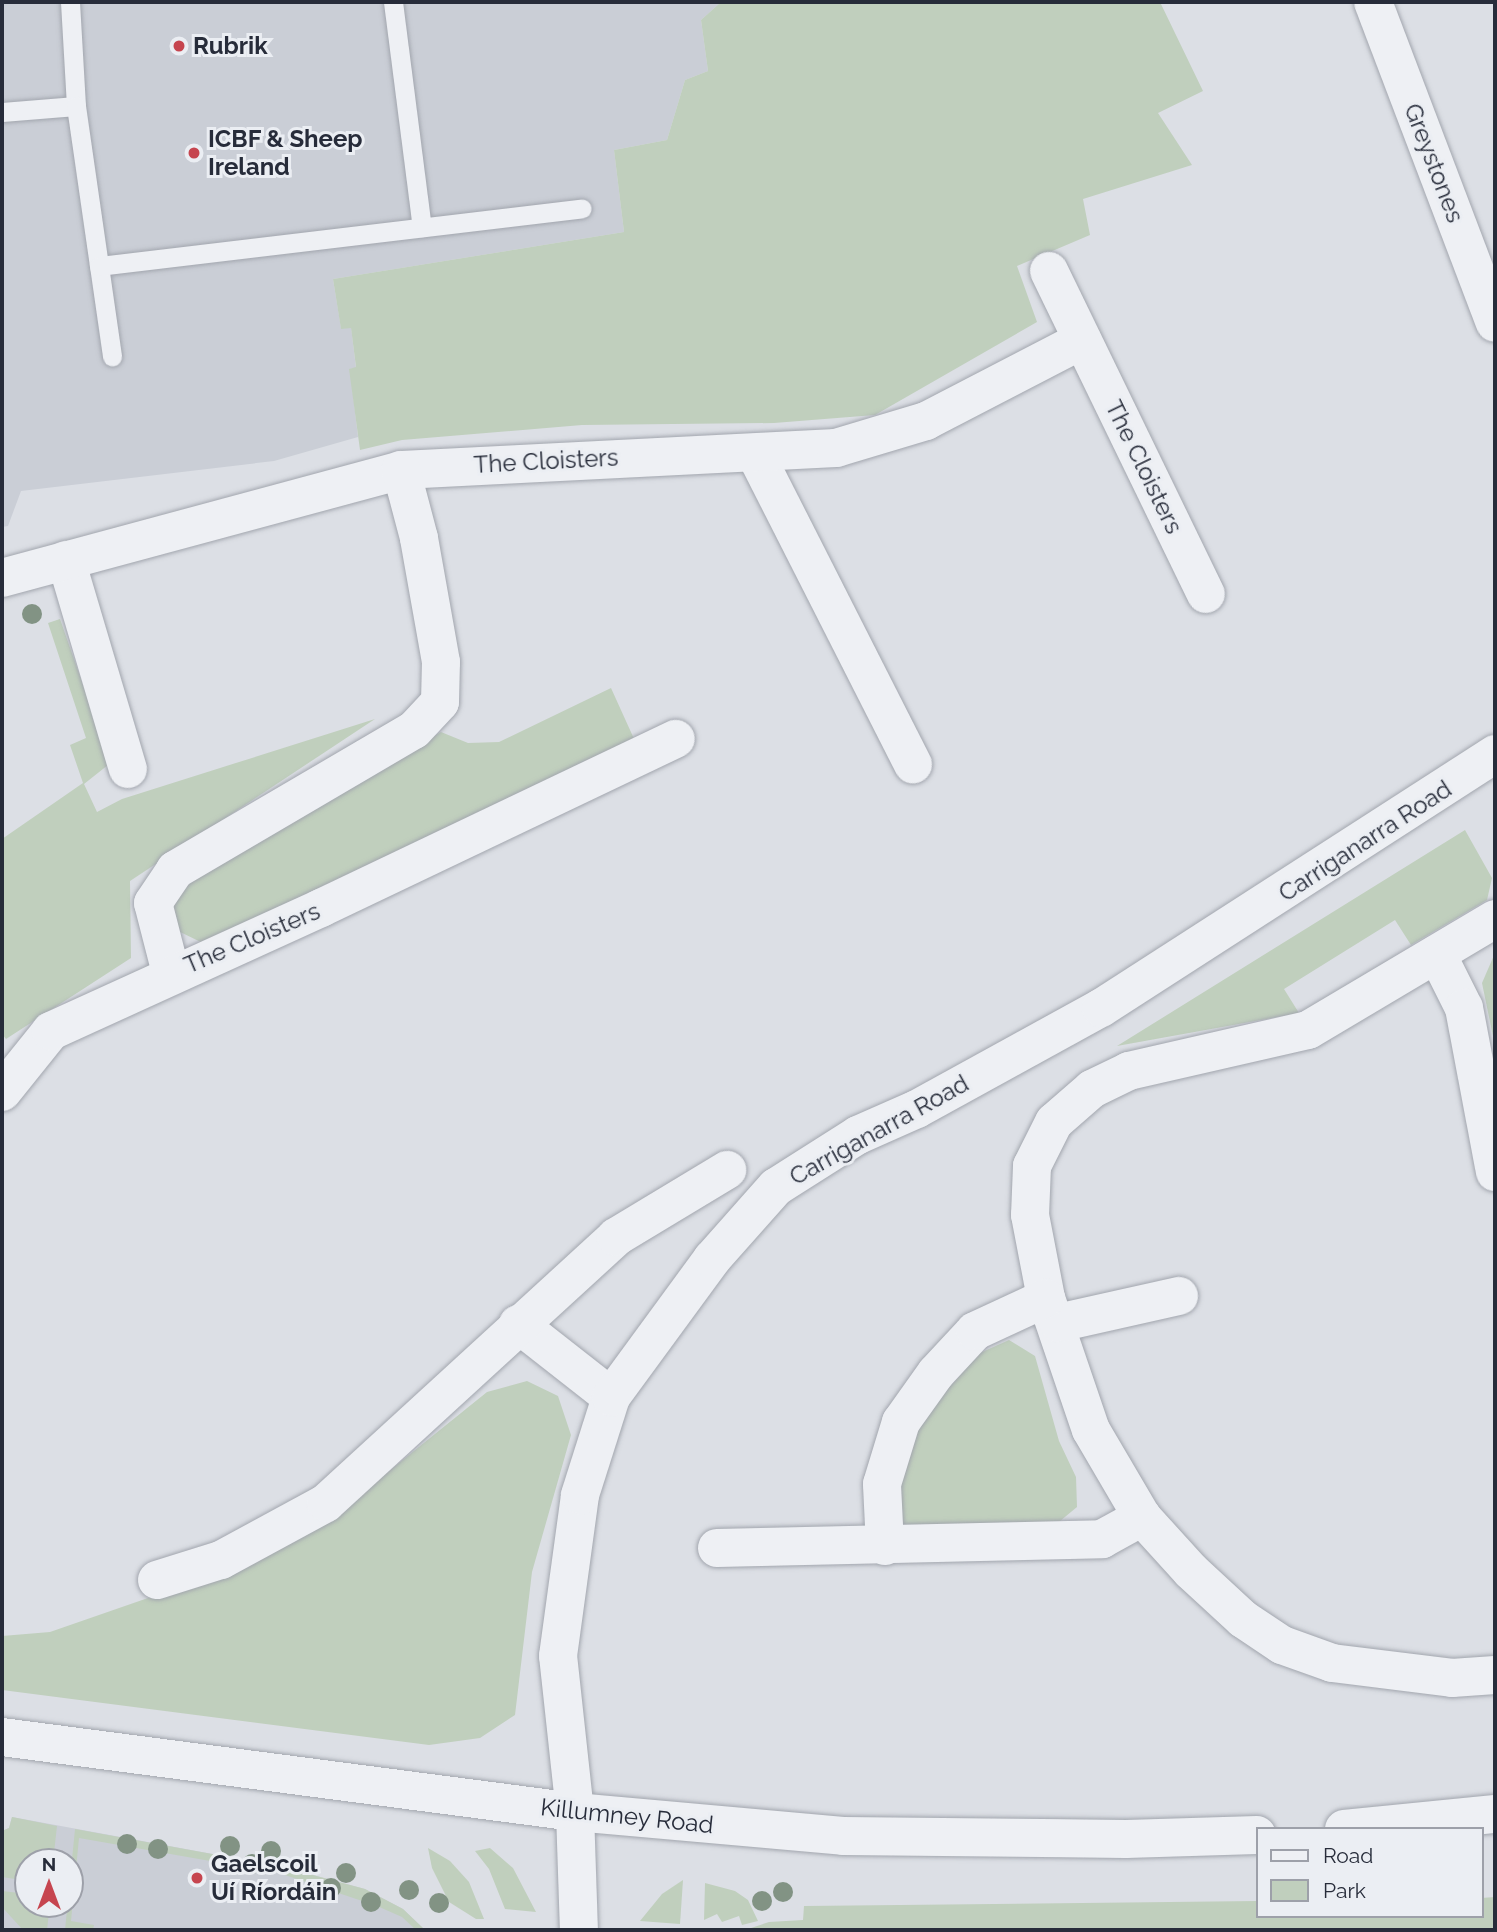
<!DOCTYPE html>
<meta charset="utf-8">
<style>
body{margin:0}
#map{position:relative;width:1497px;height:1932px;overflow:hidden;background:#dcdfe5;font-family:Raleway,sans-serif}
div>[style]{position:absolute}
.built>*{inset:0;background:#caced6}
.green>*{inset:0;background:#c0cfbd}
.roads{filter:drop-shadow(0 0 2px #a2a6ae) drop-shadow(0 0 2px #a2a6ae)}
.service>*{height:19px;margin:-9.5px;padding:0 9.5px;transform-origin:9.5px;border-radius:9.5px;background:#eef0f4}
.minor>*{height:38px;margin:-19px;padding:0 19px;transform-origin:19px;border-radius:19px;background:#eef0f4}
.tertiary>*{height:38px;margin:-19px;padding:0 19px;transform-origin:19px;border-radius:19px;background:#eef0f4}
.trees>*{width:20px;height:20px;margin:-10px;border-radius:50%;background:#829384}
.dots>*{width:19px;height:19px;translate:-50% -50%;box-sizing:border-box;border:4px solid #ebeef3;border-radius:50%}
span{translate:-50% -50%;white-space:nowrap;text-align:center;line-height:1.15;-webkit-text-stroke:6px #ebeef3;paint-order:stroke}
.poi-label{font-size:24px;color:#272c3a;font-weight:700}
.left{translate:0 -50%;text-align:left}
.street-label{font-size:24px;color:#272c3a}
.frame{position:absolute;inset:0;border:4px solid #272c3a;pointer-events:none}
.legend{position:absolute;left:1256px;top:1827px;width:228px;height:91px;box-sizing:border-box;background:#ebeef3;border:2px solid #9da0a9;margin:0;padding:9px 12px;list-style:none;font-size:21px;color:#272c3a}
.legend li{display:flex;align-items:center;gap:14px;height:35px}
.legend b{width:35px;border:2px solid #9da0a9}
.north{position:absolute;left:14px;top:1848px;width:70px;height:70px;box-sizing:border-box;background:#ebeef3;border:2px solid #9da0a9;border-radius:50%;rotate:0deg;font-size:19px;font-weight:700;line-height:28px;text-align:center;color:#272c3a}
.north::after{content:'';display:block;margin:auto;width:24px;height:32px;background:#c6454f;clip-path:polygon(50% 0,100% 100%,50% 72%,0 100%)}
</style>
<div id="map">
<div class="built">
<i style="clip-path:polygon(2px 2px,721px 2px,701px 20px,708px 71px,685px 80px,667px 140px,614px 150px,624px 232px,333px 279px,341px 328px,351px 327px,356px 368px,350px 369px,358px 437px,274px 461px,21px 491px,8px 526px,2px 527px)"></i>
<i style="clip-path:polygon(evenodd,12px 1817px,283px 1867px,365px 1889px,403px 1909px,425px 1930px,2px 1930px,2px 1831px,9px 1828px,12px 1817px,28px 1862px,70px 1862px,70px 1904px,28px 1904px,28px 1862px)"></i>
</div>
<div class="green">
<i style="clip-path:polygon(721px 2px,1160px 2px,1203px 91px,1158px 113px,1192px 165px,1083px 199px,1090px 235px,1017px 266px,1037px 322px,875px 415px,774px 423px,582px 425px,402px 440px,360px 450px,349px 369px,356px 367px,351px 328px,341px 329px,333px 279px,624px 232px,614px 150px,667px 140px,685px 80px,708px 71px,701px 20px)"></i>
<i style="clip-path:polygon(60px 619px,104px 745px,108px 765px,84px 784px,97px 812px,122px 799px,375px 719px,130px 881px,131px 958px,6px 1039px,2px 1034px,2px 839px,83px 783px,70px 745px,86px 738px,48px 623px)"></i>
<i style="clip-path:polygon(611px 688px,635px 741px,207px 945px,178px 931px,170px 901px,184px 880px,441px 732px,468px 743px,499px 742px)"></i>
<i style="clip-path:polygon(1465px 830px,1492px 878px,1487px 900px,1411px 945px,1395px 920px,1284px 989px,1299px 1013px,1117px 1046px)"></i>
<i style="clip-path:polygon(1495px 953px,1495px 1046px,1482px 983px)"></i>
<i style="clip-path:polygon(1009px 1340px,1035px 1356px,1059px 1441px,1076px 1477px,1077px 1507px,1048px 1531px,903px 1534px,894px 1479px,920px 1420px,980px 1353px)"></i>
<i style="clip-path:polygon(527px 1381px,558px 1396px,571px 1435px,532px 1572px,515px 1715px,480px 1738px,429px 1745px,2px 1690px,2px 1636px,50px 1632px,266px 1557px,373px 1484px,487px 1392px)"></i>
<i style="clip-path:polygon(12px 1817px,57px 1826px,53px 1862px,28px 1862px,28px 1881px,2px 1877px,2px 1831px,9px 1828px)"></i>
<i style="clip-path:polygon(75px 1829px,283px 1867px,365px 1889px,403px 1909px,425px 1930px,416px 1930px,402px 1917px,377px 1906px,279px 1873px,79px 1838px,71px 1921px,94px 1925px,93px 1930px,65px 1930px)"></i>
<i style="clip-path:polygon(428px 1848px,450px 1861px,469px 1882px,484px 1919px,476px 1919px,449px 1902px,432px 1868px)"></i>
<i style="clip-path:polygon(490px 1848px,513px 1868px,536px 1912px,505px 1909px,489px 1869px,475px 1851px)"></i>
<i style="clip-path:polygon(683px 1880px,680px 1924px,640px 1921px,662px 1894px)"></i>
<i style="clip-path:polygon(705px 1883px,735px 1891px,748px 1900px,758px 1921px,742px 1925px,739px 1916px,722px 1922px,717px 1914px,704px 1920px)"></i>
<i style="clip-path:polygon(2px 1891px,28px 1894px,28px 1904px,50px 1904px,47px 1930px,23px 1930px,2px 1907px)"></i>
<i style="clip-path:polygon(1495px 1897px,1495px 1930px,745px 1930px,769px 1922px,803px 1920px,804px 1906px,1257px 1901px,1257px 1916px,1481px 1916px,1481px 1898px)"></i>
</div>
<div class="roads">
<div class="service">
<i style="left:70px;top:2px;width:104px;rotate:86.7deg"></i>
<i style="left:393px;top:2px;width:227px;rotate:82.7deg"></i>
<i style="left:2px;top:112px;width:74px;rotate:-4.6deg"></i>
<i style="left:76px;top:106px;width:253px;rotate:81.8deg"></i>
<i style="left:99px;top:266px;width:486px;rotate:-6.8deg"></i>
</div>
<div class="minor">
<i style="left:1373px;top:2px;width:343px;rotate:69.2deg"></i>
<i style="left:1049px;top:271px;width:359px;rotate:64.1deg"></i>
<i style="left:756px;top:455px;width:347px;rotate:63.1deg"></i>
<i style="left:66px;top:560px;width:218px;rotate:73.5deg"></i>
<i style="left:2px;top:578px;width:413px;rotate:-15.1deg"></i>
<i style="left:401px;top:470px;width:436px;rotate:-2.9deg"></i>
<i style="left:836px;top:448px;width:94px;rotate:-16.7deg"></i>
<i style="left:926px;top:421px;width:176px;rotate:-27.4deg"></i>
<i style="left:1495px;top:919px;width:217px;rotate:149.3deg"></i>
<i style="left:1308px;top:1030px;width:184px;rotate:167.1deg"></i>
<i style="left:1129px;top:1071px;width:41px;rotate:154.1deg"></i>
<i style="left:1092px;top:1089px;width:50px;rotate:139deg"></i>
<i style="left:1054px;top:1122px;width:49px;rotate:116.6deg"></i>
<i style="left:1032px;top:1166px;width:49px;rotate:92.3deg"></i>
<i style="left:1030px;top:1215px;width:85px;rotate:79.1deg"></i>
<i style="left:1046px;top:1298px;width:139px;rotate:71.2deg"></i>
<i style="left:1091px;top:1430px;width:101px;rotate:59.6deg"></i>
<i style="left:1142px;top:1517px;width:73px;rotate:47.8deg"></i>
<i style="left:1191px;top:1571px;width:71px;rotate:42.7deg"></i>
<i style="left:1243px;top:1619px;width:47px;rotate:33.7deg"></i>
<i style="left:1282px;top:1645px;width:53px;rotate:19.8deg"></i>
<i style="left:1332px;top:1663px;width:121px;rotate:7.1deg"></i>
<i style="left:1452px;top:1678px;width:43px;rotate:-4deg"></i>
<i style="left:1437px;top:954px;width:60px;rotate:63.4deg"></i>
<i style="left:1464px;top:1008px;width:167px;rotate:79.3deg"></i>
<i style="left:171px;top:973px;width:72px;rotate:-104.4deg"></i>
<i style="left:153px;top:903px;width:40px;rotate:-56deg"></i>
<i style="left:175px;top:870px;width:277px;rotate:-30.4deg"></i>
<i style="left:414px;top:730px;width:38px;rotate:-47deg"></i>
<i style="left:440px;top:702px;width:40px;rotate:-88.6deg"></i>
<i style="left:441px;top:662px;width:126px;rotate:-100.1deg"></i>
<i style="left:419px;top:538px;width:70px;rotate:-104.8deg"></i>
<i style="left:2px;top:1092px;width:78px;rotate:-51.2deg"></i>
<i style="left:51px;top:1031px;width:297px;rotate:-24.5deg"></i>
<i style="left:321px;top:908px;width:393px;rotate:-25.5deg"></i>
<i style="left:1058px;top:1323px;width:124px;rotate:-12.6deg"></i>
<i style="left:518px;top:1324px;width:118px;rotate:38.1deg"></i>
<i style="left:885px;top:1546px;width:62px;rotate:-92.8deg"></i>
<i style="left:882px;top:1484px;width:65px;rotate:-73deg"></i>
<i style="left:901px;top:1422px;width:60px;rotate:-54.5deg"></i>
<i style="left:936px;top:1373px;width:57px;rotate:-47.1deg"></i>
<i style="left:975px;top:1331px;width:78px;rotate:-24.9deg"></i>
<i style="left:717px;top:1548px;width:385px;rotate:-1.3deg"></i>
<i style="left:1102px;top:1539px;width:46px;rotate:-28.8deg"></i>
<i style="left:157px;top:1580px;width:67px;rotate:-17.4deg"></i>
<i style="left:221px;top:1560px;width:119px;rotate:-28.5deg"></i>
<i style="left:326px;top:1503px;width:394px;rotate:-42.5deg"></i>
<i style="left:616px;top:1237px;width:130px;rotate:-31.1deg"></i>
<i style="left:575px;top:1812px;width:118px;rotate:88.1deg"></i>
</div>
<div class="tertiary">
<i style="left:2px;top:1737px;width:578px;rotate:7.46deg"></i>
<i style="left:575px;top:1812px;width:269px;rotate:5.1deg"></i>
<i style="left:843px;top:1836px;width:283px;rotate:0.6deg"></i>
<i style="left:1126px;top:1839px;width:131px;rotate:-1.7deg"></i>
<i style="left:575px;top:1812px;width:157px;rotate:-96.2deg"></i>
<i style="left:558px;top:1656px;width:162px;rotate:-82.2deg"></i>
<i style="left:580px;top:1495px;width:103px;rotate:-72.4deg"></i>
<i style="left:611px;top:1397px;width:171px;rotate:-53.8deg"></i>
<i style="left:712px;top:1259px;width:96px;rotate:-48.4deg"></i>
<i style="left:776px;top:1187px;width:97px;rotate:-32.4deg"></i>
<i style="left:858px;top:1135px;width:64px;rotate:-23.8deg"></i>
<i style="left:917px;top:1109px;width:210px;rotate:-28.8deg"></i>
<i style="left:1101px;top:1008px;width:469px;rotate:-32.8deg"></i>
<i style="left:1344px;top:1829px;width:152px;rotate:-5.7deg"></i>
</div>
</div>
<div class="trees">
<i style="left:32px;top:614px"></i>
<i style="left:127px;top:1844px"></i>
<i style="left:230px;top:1846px"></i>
<i style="left:158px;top:1849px"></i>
<i style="left:271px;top:1851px"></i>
<i style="left:252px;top:1864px"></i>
<i style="left:346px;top:1873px"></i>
<i style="left:331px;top:1888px"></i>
<i style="left:409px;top:1890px"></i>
<i style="left:783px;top:1892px"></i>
<i style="left:762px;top:1901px"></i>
<i style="left:371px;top:1902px"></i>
<i style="left:439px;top:1903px"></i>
</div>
<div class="dots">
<i style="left:179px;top:46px;background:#c6454f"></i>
<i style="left:194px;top:153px;background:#c6454f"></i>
<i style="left:197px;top:1878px;background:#c6454f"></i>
</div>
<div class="poi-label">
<span class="left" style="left:193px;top:46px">Rubrik</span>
<span class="left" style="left:208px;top:153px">ICBF &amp; Sheep<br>Ireland</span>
<span class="left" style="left:211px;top:1878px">Gaelscoil<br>Uí Ríordáin</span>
</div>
<div class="street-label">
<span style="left:1434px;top:163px;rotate:69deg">Greystones</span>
<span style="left:546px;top:461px;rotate:-3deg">The Cloisters</span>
<span style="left:1144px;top:467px;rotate:64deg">The Cloisters</span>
<span style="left:1365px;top:841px;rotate:-33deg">Carriganarra Road</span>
<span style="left:252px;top:938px;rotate:-23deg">The Cloisters</span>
<span style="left:879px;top:1130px;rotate:-29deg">Carriganarra Road</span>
<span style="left:627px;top:1816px;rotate:6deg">Killumney Road</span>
</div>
<div class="frame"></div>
<ul class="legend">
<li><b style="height:9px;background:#eef0f4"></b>Road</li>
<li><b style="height:19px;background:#c0cfbd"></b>Park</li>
</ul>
<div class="north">N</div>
</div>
